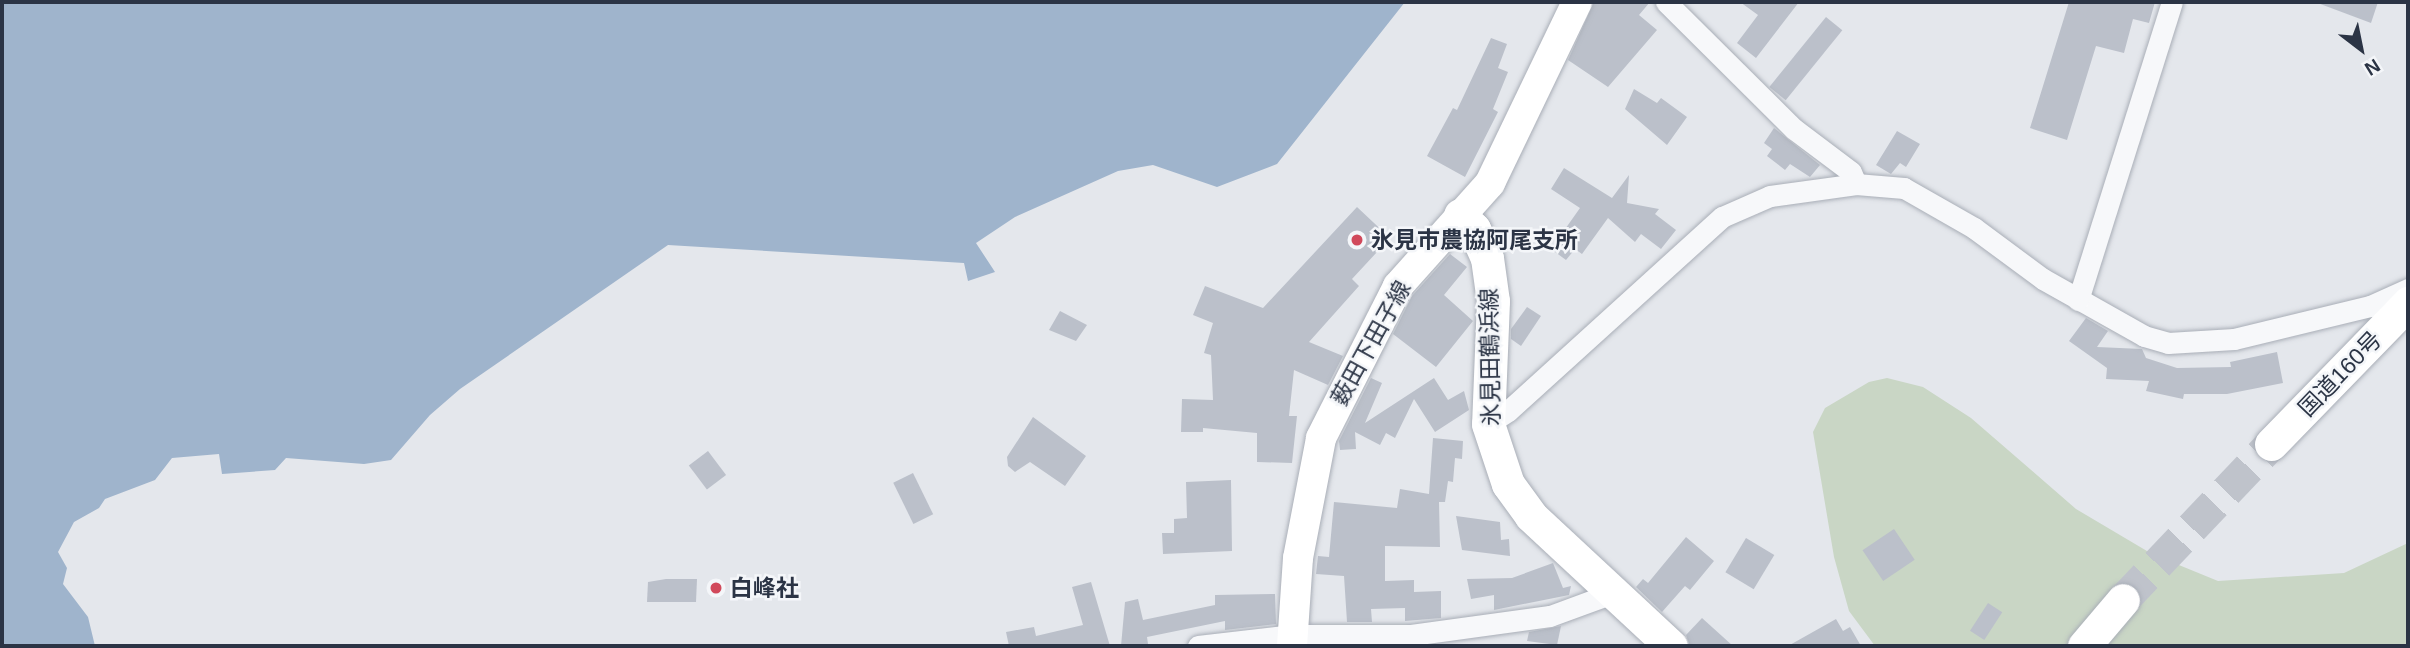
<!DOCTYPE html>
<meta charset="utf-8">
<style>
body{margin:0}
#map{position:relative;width:2410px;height:648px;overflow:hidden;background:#e4e7ec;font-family:Helvetica,"Noto Sans JP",sans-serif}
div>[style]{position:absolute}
.green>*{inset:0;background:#c9d6c5}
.water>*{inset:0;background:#9fb4cc}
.building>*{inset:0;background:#bbc0ca;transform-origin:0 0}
.trunk-tunnel>*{height:33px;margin-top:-16.5px;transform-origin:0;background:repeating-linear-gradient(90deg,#bfc3cb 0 33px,transparent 0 50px)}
.roads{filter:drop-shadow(0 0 2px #a9aeb7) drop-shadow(0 0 2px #a9aeb7)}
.minor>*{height:21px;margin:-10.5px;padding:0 10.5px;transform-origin:10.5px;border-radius:10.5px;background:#f7f8fa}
.secondary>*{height:30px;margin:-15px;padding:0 15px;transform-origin:15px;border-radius:15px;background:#fff}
.primary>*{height:33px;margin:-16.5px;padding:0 16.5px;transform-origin:16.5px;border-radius:16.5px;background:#fff}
.trunk>*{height:33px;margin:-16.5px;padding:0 16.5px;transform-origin:16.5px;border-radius:16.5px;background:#fff}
.dots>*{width:19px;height:19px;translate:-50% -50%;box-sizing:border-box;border:4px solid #f4f6f9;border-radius:50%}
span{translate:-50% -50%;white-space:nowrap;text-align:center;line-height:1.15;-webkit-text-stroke:5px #f4f6f9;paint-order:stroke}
.poi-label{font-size:23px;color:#2b3445;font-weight:700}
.left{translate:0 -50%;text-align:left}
.street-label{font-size:23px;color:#2b3445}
.frame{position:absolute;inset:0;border:4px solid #2b3445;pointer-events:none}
.north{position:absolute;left:2326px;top:14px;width:70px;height:70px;-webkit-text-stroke:5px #f4f6f9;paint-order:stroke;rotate:148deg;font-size:19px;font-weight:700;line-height:28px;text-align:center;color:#2b3445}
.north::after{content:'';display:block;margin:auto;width:24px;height:32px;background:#2b3445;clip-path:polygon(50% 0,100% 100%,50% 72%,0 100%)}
</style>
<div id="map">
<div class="green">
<i style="clip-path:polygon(1887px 378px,1923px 387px,1971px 418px,2076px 509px,2152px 554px,2218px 581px,2344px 573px,2408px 543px,2408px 646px,1875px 646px,1849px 611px,1834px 557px,1813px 432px,1825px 408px,1869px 382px)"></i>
</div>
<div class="water">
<i style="clip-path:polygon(2px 2px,1405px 2px,1277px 164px,1217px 187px,1153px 165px,1118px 171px,1015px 217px,976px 243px,995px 272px,968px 281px,964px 263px,668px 245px,460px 389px,430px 415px,391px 460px,364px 464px,286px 458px,275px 470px,222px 474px,219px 454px,172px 458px,155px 480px,105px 499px,99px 508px,74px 522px,58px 552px,67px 568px,63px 584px,88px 617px,95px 646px,2px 646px)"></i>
</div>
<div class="building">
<i style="clip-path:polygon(1594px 2px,1650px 2px,1639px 15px,1657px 30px,1608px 87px,1568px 60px)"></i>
<i style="clip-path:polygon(1740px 2px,1799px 2px,1756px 58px,1737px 43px,1758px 15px)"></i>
<i style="clip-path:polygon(2069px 2px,2155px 2px,2149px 23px,2133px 19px,2124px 53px,2096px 46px,2067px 140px,2030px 128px)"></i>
<i style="clip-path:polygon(2315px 2px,2378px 2px,2371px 23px)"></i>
<i style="left:1826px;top:17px;width:21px;height:90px;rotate:39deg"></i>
<i style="clip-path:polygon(1491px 38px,1507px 44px,1498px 68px,1508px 72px,1493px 109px,1498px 112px,1465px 177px,1427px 156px,1453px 108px,1457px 110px)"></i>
<i style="clip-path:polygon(1634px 89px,1657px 103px,1661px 98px,1687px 117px,1667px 145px,1625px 109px)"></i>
<i style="clip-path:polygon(1774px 128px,1820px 165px,1810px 177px,1790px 164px,1785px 170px,1767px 156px,1772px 149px,1764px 143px)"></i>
<i style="clip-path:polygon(1897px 131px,1920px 144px,1906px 167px,1900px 163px,1891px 174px,1876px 165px)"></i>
<i style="clip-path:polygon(1564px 168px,1612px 198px,1629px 175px,1627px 203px,1659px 209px,1655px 214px,1676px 230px,1661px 249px,1641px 234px,1635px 242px,1608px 218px,1582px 254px,1575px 249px,1566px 260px,1551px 249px,1580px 208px,1551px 189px)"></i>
<i style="clip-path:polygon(1357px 207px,1390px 238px,1352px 279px,1359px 286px,1309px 342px,1343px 356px,1328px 385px,1294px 370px,1289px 416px,1297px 416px,1292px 463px,1257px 462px,1257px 433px,1203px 428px,1203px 432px,1181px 432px,1182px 399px,1213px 400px,1211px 355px,1204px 353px,1213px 323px,1193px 315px,1205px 286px,1263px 308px)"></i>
<i style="clip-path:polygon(1450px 254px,1467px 267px,1444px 295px,1473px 321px,1436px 367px,1393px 334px,1412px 296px)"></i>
<i style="clip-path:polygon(1527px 307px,1541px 316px,1521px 346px,1511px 339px,1511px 329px)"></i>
<i style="clip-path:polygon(1060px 311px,1087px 325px,1076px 341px,1049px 330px)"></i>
<i style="clip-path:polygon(2086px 318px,2108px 331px,2097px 347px,2142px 349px,2146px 358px,2177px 368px,2231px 367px,2230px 362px,2277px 352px,2283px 383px,2227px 394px,2184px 394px,2183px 399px,2146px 391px,2149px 381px,2106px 379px,2107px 368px,2069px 341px)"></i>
<i style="clip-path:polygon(1371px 378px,1382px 383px,1365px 423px,1434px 378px,1448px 400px,1464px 391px,1469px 410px,1435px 432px,1414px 399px,1395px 438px,1386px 433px,1380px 445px,1355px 432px,1356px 449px,1340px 450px,1339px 441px)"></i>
<i style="clip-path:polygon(1033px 417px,1086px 456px,1065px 486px,1030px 462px,1015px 472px,1008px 466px,1007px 457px)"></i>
<i style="clip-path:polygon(1433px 438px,1463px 441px,1462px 459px,1455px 458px,1453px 482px,1448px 481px,1445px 502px,1439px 502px,1440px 547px,1385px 546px,1385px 581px,1414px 580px,1414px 592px,1441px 591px,1441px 618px,1405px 621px,1405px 608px,1371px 609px,1372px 622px,1347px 622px,1344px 576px,1316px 574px,1318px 556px,1329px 557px,1334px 502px,1397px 508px,1400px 489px,1429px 494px)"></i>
<i style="left:708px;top:451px;width:30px;height:24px;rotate:53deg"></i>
<i style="left:913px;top:473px;width:46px;height:22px;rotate:64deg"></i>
<i style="clip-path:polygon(1231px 480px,1232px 551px,1163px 554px,1162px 533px,1174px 533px,1174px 519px,1187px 518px,1186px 482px)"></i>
<i style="clip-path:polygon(1456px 516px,1500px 522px,1501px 540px,1509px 539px,1510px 556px,1462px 550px)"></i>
<i style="left:1894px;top:529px;width:37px;height:38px;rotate:56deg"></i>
<i style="clip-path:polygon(1686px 537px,1714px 561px,1690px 590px,1685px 586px,1662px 612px,1636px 587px,1643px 579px,1648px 583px)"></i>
<i style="left:1746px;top:538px;width:33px;height:40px;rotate:31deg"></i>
<i style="clip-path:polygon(1553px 563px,1563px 588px,1571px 586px,1569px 595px,1494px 610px,1494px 595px,1471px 599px,1467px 579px,1512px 578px)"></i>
<i style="clip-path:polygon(666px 579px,697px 579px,696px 602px,647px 602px,648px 582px)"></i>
<i style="clip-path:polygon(1091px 582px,1110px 646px,1009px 646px,1006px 632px,1034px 627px,1036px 636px,1083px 625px,1072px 587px)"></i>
<i style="clip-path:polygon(1275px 594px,1276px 624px,1225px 630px,1225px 621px,1147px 637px,1148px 644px,1121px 646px,1125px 602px,1138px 599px,1143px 620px,1215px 605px,1215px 595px)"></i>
<i style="left:1988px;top:603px;width:17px;height:33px;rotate:33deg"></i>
<i style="clip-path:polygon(1702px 618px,1733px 646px,1690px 646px,1686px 635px)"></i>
<i style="clip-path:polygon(1836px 619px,1843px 631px,1850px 627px,1861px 646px,1788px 646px)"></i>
<i style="clip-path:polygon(1561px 626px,1557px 645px,1527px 641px,1529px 632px)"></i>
</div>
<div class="trunk-tunnel">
<i style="left:2123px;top:600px;width:215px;rotate:-46.5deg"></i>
</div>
<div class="roads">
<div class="minor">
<i style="left:1666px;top:2px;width:180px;rotate:44.8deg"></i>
<i style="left:1794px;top:129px;width:71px;rotate:37deg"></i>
<i style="left:1851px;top:172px;width:13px;rotate:67deg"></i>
<i style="left:1856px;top:184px;width:48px;rotate:4.8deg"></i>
<i style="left:1904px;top:188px;width:81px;rotate:29.7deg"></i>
<i style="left:1974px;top:228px;width:86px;rotate:36.5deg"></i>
<i style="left:2043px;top:279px;width:116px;rotate:29.4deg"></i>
<i style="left:2144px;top:336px;width:25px;rotate:16deg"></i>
<i style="left:2168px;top:343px;width:66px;rotate:-3.5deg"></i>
<i style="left:2234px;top:339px;width:140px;rotate:-13.6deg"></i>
<i style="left:2370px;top:306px;width:42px;rotate:-24.1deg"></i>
<i style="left:2078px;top:300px;width:312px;rotate:-72.5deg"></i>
<i style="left:1488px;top:424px;width:24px;rotate:-33deg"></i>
<i style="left:1508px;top:411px;width:289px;rotate:-42.2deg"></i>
<i style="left:1722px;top:217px;width:52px;rotate:-23.6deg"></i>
<i style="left:1770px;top:196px;width:87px;rotate:-7.9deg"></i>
<i style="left:1198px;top:646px;width:96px;rotate:-6.6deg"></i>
<i style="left:1293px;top:635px;width:118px"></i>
<i style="left:1411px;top:635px;width:140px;rotate:-7.8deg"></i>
<i style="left:1550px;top:616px;width:67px;rotate:-20.1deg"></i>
</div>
<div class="secondary">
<i style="left:1292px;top:646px;width:88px;rotate:-86.1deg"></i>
<i style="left:1298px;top:558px;width:122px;rotate:-79.1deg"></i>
<i style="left:1321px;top:438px;width:170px;rotate:-63.1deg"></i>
<i style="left:1398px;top:286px;width:138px;rotate:-48.2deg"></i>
<i style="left:1490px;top:183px;width:201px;rotate:-64.3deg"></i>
</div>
<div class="primary">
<i style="left:1460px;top:215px;width:20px;rotate:45deg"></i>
<i style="left:1474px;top:229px;width:32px;rotate:66deg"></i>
<i style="left:1487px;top:258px;width:43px;rotate:82.1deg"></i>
<i style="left:1493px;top:301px;width:123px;rotate:92.3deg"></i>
<i style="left:1488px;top:424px;width:63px;rotate:71.6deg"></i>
<i style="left:1508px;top:484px;width:39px;rotate:54deg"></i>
<i style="left:1531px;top:516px;width:191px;rotate:42.9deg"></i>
</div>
<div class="trunk">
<i style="left:2271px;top:444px;width:197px;rotate:-45.8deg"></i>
<i style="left:2084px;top:646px;width:60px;rotate:-49.7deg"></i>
</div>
</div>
<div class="dots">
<i style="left:1357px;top:240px;background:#d1495b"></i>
<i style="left:716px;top:588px;background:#d1495b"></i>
</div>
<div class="poi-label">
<span class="left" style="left:1371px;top:240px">氷見市農協阿尾支所</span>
<span class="left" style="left:730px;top:588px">白峰社</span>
</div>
<div class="street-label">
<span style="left:1371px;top:343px;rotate:-61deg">薮田下田子線</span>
<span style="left:1490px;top:357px;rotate:-91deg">氷見田鶴浜線</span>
<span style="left:2340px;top:374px;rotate:-46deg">国道160号</span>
</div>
<div class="frame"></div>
<div class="north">N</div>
</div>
